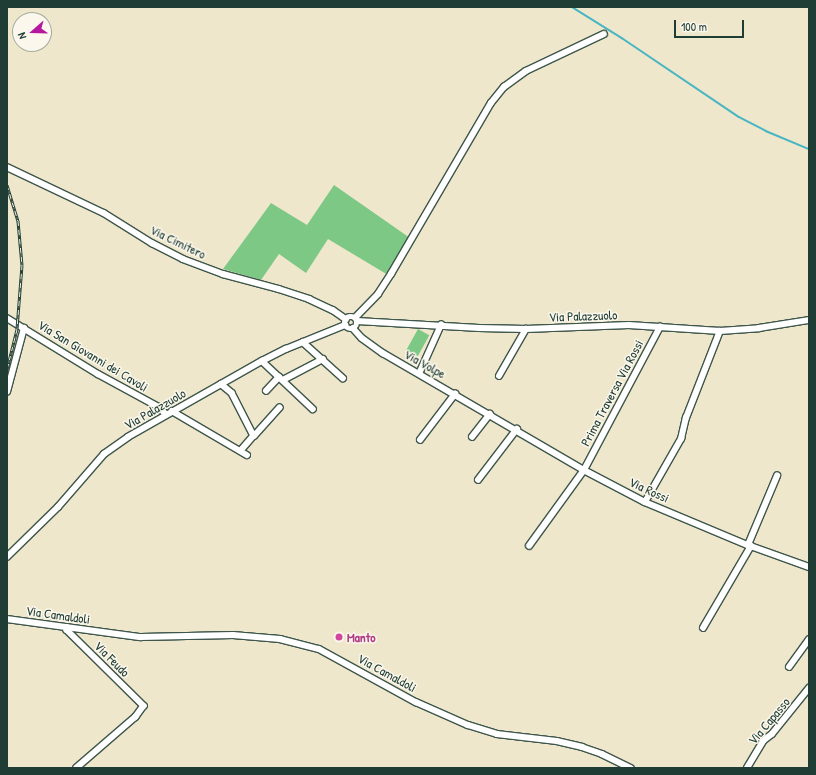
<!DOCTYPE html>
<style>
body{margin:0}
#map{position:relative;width:816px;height:775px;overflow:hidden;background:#efe7cb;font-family:"Patrick Hand",sans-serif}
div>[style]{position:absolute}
.green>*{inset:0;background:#7ec886;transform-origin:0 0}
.stream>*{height:1.5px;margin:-0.75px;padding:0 0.75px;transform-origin:0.75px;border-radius:0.75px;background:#48b5c3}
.roads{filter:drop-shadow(1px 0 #3e564b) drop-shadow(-1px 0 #3e564b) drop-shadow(0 1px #3e564b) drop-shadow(0 -1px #3e564b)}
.minor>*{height:5.5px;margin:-2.75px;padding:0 2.75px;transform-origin:2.75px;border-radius:2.75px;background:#fff}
.minor>.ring{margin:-2.75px;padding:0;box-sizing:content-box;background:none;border:5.5px solid #fff;border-radius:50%}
.rail>*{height:3px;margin-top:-1.5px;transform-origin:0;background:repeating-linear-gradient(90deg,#fbf7ec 0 4.5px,#1f3d34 0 9px);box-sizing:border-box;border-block:1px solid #1f3d34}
.dots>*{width:11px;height:11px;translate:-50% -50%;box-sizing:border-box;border:2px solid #fbf7ec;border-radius:50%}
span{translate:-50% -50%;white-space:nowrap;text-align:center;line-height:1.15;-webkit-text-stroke:3px #fbf7ec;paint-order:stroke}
.street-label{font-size:13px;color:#1f3d34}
.hotel-label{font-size:13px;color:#b23c85;font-weight:700}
.left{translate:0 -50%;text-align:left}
.frame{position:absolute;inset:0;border:8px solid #1f3d34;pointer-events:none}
.north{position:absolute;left:12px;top:12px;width:40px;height:40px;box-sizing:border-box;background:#fbf7ec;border:1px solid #a3ada2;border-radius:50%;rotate:250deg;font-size:11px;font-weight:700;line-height:16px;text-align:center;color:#1f3d34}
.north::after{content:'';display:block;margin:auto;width:14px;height:18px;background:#b5179e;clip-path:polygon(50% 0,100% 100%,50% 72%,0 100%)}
.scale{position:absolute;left:674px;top:20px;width:70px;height:18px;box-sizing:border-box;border:2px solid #1f3d34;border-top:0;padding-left:5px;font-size:12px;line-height:14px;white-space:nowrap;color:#1f3d34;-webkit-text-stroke:3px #fbf7ec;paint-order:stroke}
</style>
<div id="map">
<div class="green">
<i style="clip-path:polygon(334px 185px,410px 238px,388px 275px,328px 239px,306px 273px,279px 254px,261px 280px,223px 269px,271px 203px,307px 225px)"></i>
<i style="left:418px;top:329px;width:13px;height:24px;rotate:29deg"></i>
</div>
<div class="stream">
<i style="left:572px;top:7px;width:59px;rotate:31.8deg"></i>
<i style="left:622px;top:38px;width:141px;rotate:34deg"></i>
<i style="left:739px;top:117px;width:30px;rotate:27deg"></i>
<i style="left:766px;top:131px;width:47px;rotate:22.7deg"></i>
</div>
<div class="roads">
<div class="minor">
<i style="left:7px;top:167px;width:107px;rotate:25.4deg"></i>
<i style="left:104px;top:213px;width:57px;rotate:32deg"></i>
<i style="left:152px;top:243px;width:35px;rotate:27deg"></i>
<i style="left:183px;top:259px;width:43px;rotate:20.6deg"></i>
<i style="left:223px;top:274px;width:58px;rotate:15deg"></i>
<i style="left:279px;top:289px;width:32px;rotate:18deg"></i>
<i style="left:309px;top:299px;width:26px;rotate:25deg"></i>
<i style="left:333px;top:310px;width:16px;rotate:35deg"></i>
<i class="ring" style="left:345px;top:317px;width:6.5px;height:6.5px"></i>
<i style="left:7px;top:318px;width:107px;rotate:31.6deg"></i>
<i style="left:98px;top:374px;width:69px;rotate:28.4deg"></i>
<i style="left:159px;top:407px;width:10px;rotate:45deg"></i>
<i style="left:355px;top:318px;width:33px;rotate:-46deg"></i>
<i style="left:378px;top:294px;width:24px;rotate:-57deg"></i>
<i style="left:391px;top:274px;width:198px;rotate:-59.7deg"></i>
<i style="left:491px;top:103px;width:21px;rotate:-51deg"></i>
<i style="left:504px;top:87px;width:27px;rotate:-36deg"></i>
<i style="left:526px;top:71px;width:86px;rotate:-25.4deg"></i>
<i style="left:357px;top:321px;width:122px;rotate:3.3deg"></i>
<i style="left:479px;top:328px;width:47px;rotate:1.2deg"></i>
<i style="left:526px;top:329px;width:103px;rotate:-2.2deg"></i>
<i style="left:629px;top:325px;width:91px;rotate:3.8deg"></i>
<i style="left:720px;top:331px;width:39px;rotate:-4deg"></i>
<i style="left:759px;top:328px;width:51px;rotate:-9.1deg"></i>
<i style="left:353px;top:328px;width:13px;rotate:48deg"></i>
<i style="left:362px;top:338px;width:26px;rotate:36deg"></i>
<i style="left:383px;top:353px;width:233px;rotate:30.2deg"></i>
<i style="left:584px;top:470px;width:69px;rotate:27.7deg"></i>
<i style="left:645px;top:502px;width:112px;rotate:22.7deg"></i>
<i style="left:748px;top:545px;width:65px;rotate:19.8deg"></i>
<i style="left:303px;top:342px;width:54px;rotate:42deg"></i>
<i style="left:262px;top:361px;width:70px;rotate:43.3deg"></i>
<i style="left:419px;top:374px;width:54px;rotate:-65.8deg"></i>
<i style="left:499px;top:376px;width:54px;rotate:-60.1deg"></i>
<i style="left:283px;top:380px;width:45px;rotate:-27.7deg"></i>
<i style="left:221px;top:384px;width:14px;rotate:39deg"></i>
<i style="left:232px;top:393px;width:48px;rotate:62.9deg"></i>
<i style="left:254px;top:436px;width:20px;rotate:131deg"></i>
<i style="left:266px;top:391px;width:19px;rotate:-47deg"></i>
<i style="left:7px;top:392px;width:66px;rotate:-75.1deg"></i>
<i style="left:172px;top:411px;width:87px;rotate:30.4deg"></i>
<i style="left:254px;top:436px;width:38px;rotate:-48deg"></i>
<i style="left:472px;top:437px;width:29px;rotate:-52deg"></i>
<i style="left:420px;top:440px;width:58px;rotate:-52.7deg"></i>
<i style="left:478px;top:480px;width:64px;rotate:-52.6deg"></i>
<i style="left:645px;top:502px;width:73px;rotate:-60.3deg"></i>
<i style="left:681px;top:439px;width:22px;rotate:-77deg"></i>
<i style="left:686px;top:418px;width:93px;rotate:-68.7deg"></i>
<i style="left:748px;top:545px;width:75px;rotate:-67.2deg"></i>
<i style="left:529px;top:546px;width:94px;rotate:-54.1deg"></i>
<i style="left:584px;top:470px;width:162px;rotate:-62deg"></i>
<i style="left:7px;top:557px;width:71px;rotate:-44.4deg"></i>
<i style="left:58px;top:507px;width:70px;rotate:-49deg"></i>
<i style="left:104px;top:454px;width:29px;rotate:-35deg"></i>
<i style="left:128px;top:437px;width:154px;rotate:-29.6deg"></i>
<i style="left:262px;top:361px;width:27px;rotate:-27deg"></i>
<i style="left:286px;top:349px;width:64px;rotate:-22.1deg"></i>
<i style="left:7px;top:619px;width:135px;rotate:7.7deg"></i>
<i style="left:141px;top:637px;width:92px;rotate:-1.2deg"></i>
<i style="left:233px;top:635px;width:47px;rotate:4.9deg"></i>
<i style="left:280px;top:639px;width:40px;rotate:14.4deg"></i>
<i style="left:319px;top:649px;width:111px;rotate:28.7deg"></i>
<i style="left:416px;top:702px;width:57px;rotate:23.9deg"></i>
<i style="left:468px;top:725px;width:30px;rotate:17deg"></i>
<i style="left:497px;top:734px;width:60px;rotate:6.7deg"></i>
<i style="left:557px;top:741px;width:26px;rotate:13deg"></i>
<i style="left:582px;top:747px;width:21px;rotate:19deg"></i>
<i style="left:602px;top:754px;width:32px;rotate:26deg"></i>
<i style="left:67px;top:627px;width:3px;rotate:90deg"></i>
<i style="left:67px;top:630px;width:108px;rotate:44.6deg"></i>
<i style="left:144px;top:706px;width:14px;rotate:126deg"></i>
<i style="left:136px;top:717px;width:78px;rotate:139.2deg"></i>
<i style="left:703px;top:628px;width:95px;rotate:-59.7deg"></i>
<i style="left:789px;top:667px;width:34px;rotate:-54deg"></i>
<i style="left:747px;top:768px;width:31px;rotate:-59deg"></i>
<i style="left:763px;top:741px;width:11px;rotate:-38deg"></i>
<i style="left:772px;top:734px;width:59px;rotate:-51.2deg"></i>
</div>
</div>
<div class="rail">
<i style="left:7px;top:185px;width:38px;rotate:73deg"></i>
<i style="left:18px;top:221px;width:44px;rotate:84.8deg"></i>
<i style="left:22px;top:265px;width:64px;rotate:94.5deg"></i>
<i style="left:17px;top:329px;width:41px;rotate:104deg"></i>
</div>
<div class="dots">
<i style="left:339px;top:637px;background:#d1479c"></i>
</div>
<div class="street-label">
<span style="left:178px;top:242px;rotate:26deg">Via Cimitero</span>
<span style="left:583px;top:316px;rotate:-2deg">Via Palazzuolo</span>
<span style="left:93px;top:356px;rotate:31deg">Via San Giovanni dei Cavoli</span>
<span style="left:425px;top:364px;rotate:29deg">Via Volpe</span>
<span style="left:612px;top:393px;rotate:-62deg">Prima Traversa Via Rossi</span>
<span style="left:155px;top:409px;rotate:-30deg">Via Palazzuolo</span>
<span style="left:649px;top:490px;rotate:25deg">Via Rossi</span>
<span style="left:58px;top:615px;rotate:8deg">Via Camaldoli</span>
<span style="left:112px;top:659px;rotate:45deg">Via Feudo</span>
<span style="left:387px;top:673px;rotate:29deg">Via Camaldoli</span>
<span style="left:769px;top:721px;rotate:-50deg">Via Capasso</span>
</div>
<div class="hotel-label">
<span class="left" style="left:347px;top:637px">Manto</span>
</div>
<div class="frame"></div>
<div class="north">N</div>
<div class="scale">100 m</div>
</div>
